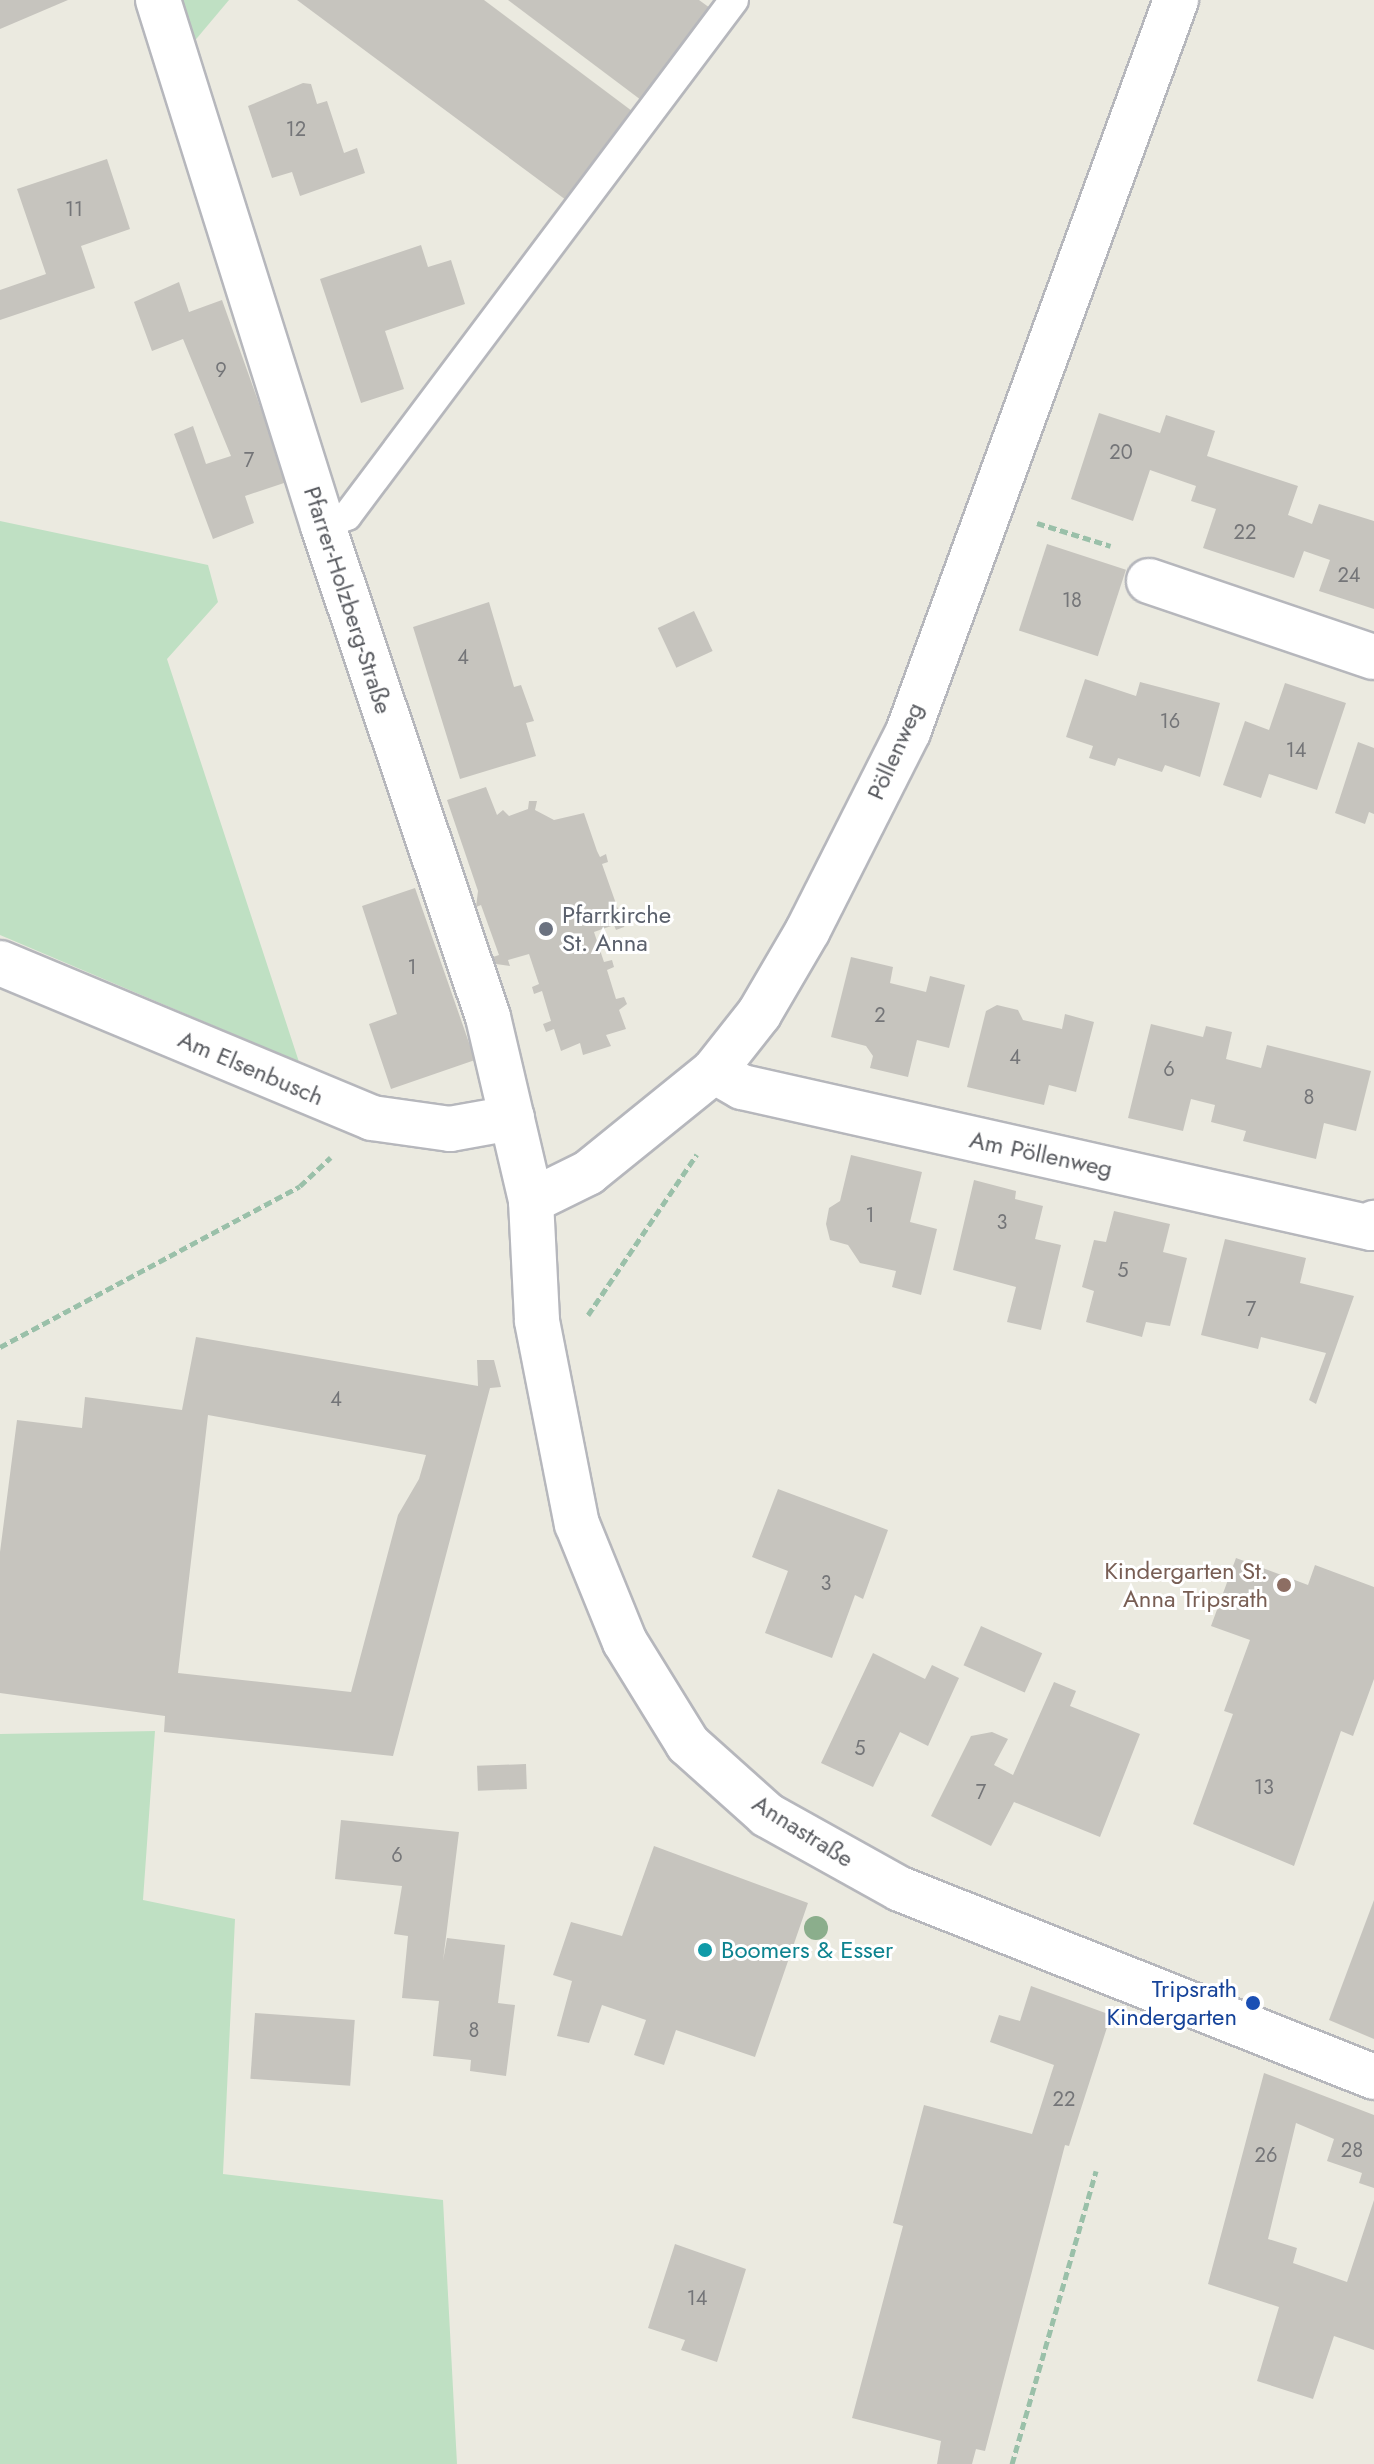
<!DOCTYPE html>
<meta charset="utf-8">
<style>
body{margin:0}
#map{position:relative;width:1374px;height:2464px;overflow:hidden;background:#ebeae0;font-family:Jost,sans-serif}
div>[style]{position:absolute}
.green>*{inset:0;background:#bfe0c3}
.building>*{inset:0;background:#c6c4be;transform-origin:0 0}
.path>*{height:5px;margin-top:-2.5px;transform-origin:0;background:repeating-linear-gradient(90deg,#9ac0a9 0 8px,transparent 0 12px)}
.roads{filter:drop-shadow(2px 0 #b6b7bc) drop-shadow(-2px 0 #b6b7bc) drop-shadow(0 2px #b6b7bc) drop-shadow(0 -2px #b6b7bc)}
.lane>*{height:28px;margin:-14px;padding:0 14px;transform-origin:14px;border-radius:14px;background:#fff}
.street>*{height:44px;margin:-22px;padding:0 22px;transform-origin:22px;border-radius:22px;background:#fff}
.trees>*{width:24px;height:24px;margin:-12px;border-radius:50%;background:#8bae8c}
.dots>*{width:22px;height:22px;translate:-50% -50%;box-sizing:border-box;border:4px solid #fff;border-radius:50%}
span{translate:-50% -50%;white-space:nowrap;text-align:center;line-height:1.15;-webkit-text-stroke:6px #fff;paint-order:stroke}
.number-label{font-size:20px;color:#747578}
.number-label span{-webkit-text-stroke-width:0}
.street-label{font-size:24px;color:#595b60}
.worship-label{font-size:24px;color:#5b616d}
.left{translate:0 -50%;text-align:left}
.education-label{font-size:24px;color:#785e54}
.right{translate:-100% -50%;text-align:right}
.culture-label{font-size:24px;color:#0d838f}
.transit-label{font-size:24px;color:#164399}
</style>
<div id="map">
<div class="green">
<i style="clip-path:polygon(177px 0,229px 0,192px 44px)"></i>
<i style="clip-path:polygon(0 521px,208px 565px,218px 602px,167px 659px,299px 1062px,0 935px)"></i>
<i style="clip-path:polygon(155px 1731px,143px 1900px,235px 1919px,223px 2174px,443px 2200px,457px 2464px,0 2464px,0 1734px)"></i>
</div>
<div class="building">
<i style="clip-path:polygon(0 0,68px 0,0 29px)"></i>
<i style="clip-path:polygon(297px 0,484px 0,632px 111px,566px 200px)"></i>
<i style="clip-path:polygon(508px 0,699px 0,710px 8px,641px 100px)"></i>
<i style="clip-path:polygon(303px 83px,311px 84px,317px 104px,327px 101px,344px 153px,357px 148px,365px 173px,300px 196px,292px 172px,272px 178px,248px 106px)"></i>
<i style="clip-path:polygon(107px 159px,130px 229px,81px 246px,95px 288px,0 320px,0 290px,46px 274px,17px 189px)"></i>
<i style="clip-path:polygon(421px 245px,428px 267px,451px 260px,465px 304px,385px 331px,404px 389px,361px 403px,320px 279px)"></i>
<i style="clip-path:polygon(179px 282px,189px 312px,222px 300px,287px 482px,245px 496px,254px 523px,213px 539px,174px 434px,193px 426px,206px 464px,231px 456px,183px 339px,152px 351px,134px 302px)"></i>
<i style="clip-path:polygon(1099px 413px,1160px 433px,1166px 415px,1215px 431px,1207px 456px,1298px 486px,1288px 515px,1312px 524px,1319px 504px,1374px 521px,1374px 609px,1319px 591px,1330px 560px,1304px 551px,1294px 578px,1203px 548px,1216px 509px,1191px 501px,1196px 486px,1150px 470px,1133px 521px,1071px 499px)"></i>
<i style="left:1047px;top:544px;width:83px;height:91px;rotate:18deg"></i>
<i style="clip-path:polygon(489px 602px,514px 687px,521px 685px,534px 721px,526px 723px,536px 756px,460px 779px,413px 627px)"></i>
<i style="left:694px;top:611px;width:44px;height:40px;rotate:65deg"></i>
<i style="clip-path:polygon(1085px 679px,1136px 696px,1140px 682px,1220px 703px,1200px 777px,1165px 765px,1162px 772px,1118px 758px,1115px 766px,1089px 758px,1093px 746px,1066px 737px)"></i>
<i style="clip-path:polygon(1285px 683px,1346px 703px,1317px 790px,1269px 774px,1261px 798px,1223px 785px,1245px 721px,1269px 730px)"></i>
<i style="clip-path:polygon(1358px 742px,1374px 748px,1374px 814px,1369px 812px,1365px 824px,1335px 813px)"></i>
<i style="clip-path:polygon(486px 787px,497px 815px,503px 810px,509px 816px,528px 809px,529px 801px,537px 801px,535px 810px,554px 820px,584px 813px,597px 851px,600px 857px,606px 854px,608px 862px,602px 864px,620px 915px,625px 913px,627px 920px,624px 927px,616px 930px,614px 925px,594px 932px,604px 962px,612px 960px,614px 967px,607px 970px,616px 999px,624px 997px,627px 1004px,619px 1010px,626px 1029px,606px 1035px,611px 1046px,583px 1055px,580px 1043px,561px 1051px,554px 1029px,546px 1032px,543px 1024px,551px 1021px,542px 991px,534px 994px,532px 987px,539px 984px,529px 954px,508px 960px,510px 966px,496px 964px,493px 957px,499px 955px,481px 905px,476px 907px,478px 891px,447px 800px)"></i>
<i style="clip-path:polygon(415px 888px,475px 1060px,391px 1089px,369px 1024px,397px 1014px,362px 906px)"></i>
<i style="clip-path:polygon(851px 957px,893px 967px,890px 983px,926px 992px,930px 976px,965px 985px,949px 1048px,917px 1040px,908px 1077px,870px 1068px,873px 1056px,866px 1046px,831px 1037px)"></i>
<i style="clip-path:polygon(997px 1005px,1018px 1010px,1023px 1020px,1062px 1029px,1065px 1014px,1094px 1022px,1076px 1092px,1049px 1085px,1044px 1105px,967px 1087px,986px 1011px)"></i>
<i style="clip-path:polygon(1151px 1024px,1203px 1037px,1206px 1026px,1232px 1032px,1226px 1059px,1261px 1068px,1267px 1045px,1371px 1071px,1356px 1131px,1324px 1123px,1316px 1159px,1243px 1141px,1246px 1131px,1211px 1122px,1215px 1105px,1191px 1099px,1183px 1131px,1128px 1118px)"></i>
<i style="clip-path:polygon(851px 1155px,922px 1172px,910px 1222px,937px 1229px,921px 1295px,892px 1287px,896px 1271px,860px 1263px,848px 1245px,830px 1240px,826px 1224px,829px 1208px,840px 1201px)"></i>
<i style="clip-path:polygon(974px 1180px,1016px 1191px,1015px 1199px,1043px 1206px,1035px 1239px,1061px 1245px,1041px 1330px,1007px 1322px,1016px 1287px,953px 1270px)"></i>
<i style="clip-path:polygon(1114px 1211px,1170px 1224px,1163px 1252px,1187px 1258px,1170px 1326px,1146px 1322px,1142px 1337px,1086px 1322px,1094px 1291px,1082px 1287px,1094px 1240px,1106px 1242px)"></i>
<i style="clip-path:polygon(1225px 1239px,1306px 1258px,1300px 1283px,1354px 1296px,1316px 1404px,1309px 1400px,1326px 1353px,1261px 1337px,1258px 1349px,1201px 1335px)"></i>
<i style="clip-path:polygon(evenodd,196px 1337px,478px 1386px,477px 1360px,494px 1360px,501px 1387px,490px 1388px,393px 1756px,164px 1732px,165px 1716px,0 1693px,0 1552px,17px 1420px,82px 1428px,85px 1397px,182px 1410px,196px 1337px,208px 1415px,426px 1455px,419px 1479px,398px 1515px,351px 1692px,178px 1673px,208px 1415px)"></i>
<i style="clip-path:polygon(778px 1489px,888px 1530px,863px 1599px,855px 1595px,832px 1658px,765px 1633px,788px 1571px,752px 1557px)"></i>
<i style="clip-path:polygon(1236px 1558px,1308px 1585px,1315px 1565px,1374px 1587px,1374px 1679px,1353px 1736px,1341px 1731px,1294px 1866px,1193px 1824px,1233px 1714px,1224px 1711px,1250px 1640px,1211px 1626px)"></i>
<i style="left:981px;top:1626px;width:67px;height:43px;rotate:24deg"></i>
<i style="clip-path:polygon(873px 1653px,925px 1679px,932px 1665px,959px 1678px,928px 1746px,900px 1732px,873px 1787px,821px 1763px)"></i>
<i style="clip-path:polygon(1054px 1682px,1076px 1691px,1070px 1706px,1140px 1734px,1100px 1837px,1014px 1802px,991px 1846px,931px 1816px,971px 1736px,992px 1732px,1008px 1739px,994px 1765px,1013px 1775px)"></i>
<i style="left:526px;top:1764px;width:25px;height:49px;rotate:88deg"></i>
<i style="clip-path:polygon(341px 1820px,459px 1832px,443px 1961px,447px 1938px,505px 1945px,498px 2003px,515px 2005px,506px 2076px,470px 2071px,471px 2060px,433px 2056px,439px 2001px,402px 1998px,408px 1936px,394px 1934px,402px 1886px,335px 1879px)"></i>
<i style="clip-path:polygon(654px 1846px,808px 1903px,755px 2057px,676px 2030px,664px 2065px,634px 2055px,646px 2020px,602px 2005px,589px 2043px,557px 2036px,572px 1981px,553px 1975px,571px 1922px,622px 1936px)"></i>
<i style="clip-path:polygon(1374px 1900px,1374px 2039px,1329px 2020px)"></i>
<i style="clip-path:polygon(1031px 1986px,1111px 2015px,1069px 2146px,1065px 2145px,985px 2451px,976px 2449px,972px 2464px,937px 2464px,941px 2441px,852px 2418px,903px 2226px,893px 2223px,924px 2105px,1032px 2134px,1054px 2065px,990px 2042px,999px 2015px,1020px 2021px)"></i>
<i style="left:255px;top:2013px;width:100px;height:66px;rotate:4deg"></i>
<i style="clip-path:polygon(1264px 2073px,1374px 2115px,1374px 2188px,1359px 2183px,1362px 2173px,1327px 2161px,1334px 2139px,1296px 2123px,1268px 2239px,1297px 2248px,1293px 2263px,1347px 2282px,1374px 2200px,1374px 2350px,1334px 2336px,1313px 2399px,1257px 2381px,1279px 2307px,1208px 2284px)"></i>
<i style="clip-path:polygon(675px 2244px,746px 2269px,717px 2362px,681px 2350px,685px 2340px,648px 2328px)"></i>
</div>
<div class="path">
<i style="left:1037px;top:523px;width:77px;rotate:17.3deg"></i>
<i style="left:588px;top:1315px;width:194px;rotate:-55.9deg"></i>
<i style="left:0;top:1347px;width:340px;rotate:-28.2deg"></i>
<i style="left:300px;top:1186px;width:42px;rotate:-43.1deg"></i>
<i style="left:1012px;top:2464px;width:305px;rotate:-74deg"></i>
</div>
<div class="roads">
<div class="lane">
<i style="left:323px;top:526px;width:26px;rotate:-23deg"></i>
<i style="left:347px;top:516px;width:645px;rotate:-53.13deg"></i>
</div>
<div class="street">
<i style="left:158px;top:0;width:551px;rotate:72.58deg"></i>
<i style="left:323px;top:526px;width:518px;rotate:71.43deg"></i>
<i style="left:488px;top:1017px;width:189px;rotate:76.8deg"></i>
<i style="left:531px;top:1201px;width:120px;rotate:87.1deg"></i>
<i style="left:537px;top:1321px;width:207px;rotate:78.9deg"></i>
<i style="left:577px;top:1524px;width:127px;rotate:67.9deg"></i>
<i style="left:625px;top:1642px;width:120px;rotate:58.3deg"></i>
<i style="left:688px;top:1744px;width:106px;rotate:41.9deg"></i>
<i style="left:767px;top:1815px;width:152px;rotate:29.1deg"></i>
<i style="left:900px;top:1889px;width:510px;rotate:21.63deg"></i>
<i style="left:1149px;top:581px;width:237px;rotate:18.7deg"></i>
<i style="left:0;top:963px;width:403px;rotate:22.6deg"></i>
<i style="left:372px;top:1118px;width:79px;rotate:8deg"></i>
<i style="left:450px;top:1129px;width:63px;rotate:-10.1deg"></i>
<i style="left:714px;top:1071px;width:32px;rotate:30deg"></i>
<i style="left:742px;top:1087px;width:645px;rotate:12.63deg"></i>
<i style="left:1371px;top:1228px;width:6px;rotate:-59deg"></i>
<i style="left:531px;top:1201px;width:64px;rotate:-26.2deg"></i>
<i style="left:588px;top:1173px;width:162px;rotate:-39deg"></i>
<i style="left:714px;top:1071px;width:73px;rotate:-51.7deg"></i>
<i style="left:759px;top:1014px;width:97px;rotate:-59.7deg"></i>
<i style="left:808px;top:930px;width:222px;rotate:-63.2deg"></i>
<i style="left:908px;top:732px;width:780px;rotate:-69.89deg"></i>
</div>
</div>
<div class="trees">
<i style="left:816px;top:1928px"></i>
</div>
<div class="dots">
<i style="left:546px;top:929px;background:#6b7280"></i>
<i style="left:1284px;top:1585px;background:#8d6e63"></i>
<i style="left:705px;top:1950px;background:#0f9aa8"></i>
<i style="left:1253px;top:2003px;background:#1a4fb4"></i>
</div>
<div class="number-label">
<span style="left:296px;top:129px">12</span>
<span style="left:74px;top:209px">11</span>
<span style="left:221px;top:370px">9</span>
<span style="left:1121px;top:452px">20</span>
<span style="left:249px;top:460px">7</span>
<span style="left:1245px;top:532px">22</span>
<span style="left:1349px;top:575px">24</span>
<span style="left:1072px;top:600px">18</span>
<span style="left:463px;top:657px">4</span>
<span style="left:1170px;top:721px">16</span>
<span style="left:1296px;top:750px">14</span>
<span style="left:412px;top:967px">1</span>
<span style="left:880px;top:1015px">2</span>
<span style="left:1015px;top:1057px">4</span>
<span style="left:1169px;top:1069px">6</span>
<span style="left:1309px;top:1097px">8</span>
<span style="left:870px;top:1215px">1</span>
<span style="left:1002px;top:1222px">3</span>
<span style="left:1123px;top:1270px">5</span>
<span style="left:1251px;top:1309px">7</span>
<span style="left:336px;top:1399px">4</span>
<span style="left:826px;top:1583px">3</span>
<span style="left:860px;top:1748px">5</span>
<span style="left:1264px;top:1787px">13</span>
<span style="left:981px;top:1792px">7</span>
<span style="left:397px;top:1855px">6</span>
<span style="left:474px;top:2030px">8</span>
<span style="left:1064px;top:2099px">22</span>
<span style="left:1352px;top:2150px">28</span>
<span style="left:1266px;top:2155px">26</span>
<span style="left:697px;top:2298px">14</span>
</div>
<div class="street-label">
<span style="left:348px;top:600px;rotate:72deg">Pfarrer-Holzberg-Straße</span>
<span style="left:895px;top:751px;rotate:-66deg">Pöllenweg</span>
<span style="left:251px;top:1068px;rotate:23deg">Am Elsenbusch</span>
<span style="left:1041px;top:1154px;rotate:12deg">Am Pöllenweg</span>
<span style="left:803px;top:1831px;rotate:32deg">Annastraße</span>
</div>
<div class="worship-label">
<span class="left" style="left:562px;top:929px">Pfarrkirche<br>St. Anna</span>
</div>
<div class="education-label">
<span class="right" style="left:1268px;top:1585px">Kindergarten St.<br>Anna Tripsrath</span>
</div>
<div class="culture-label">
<span class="left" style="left:721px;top:1950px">Boomers &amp; Esser</span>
</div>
<div class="transit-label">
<span class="right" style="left:1237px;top:2003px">Tripsrath<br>Kindergarten</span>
</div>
</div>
